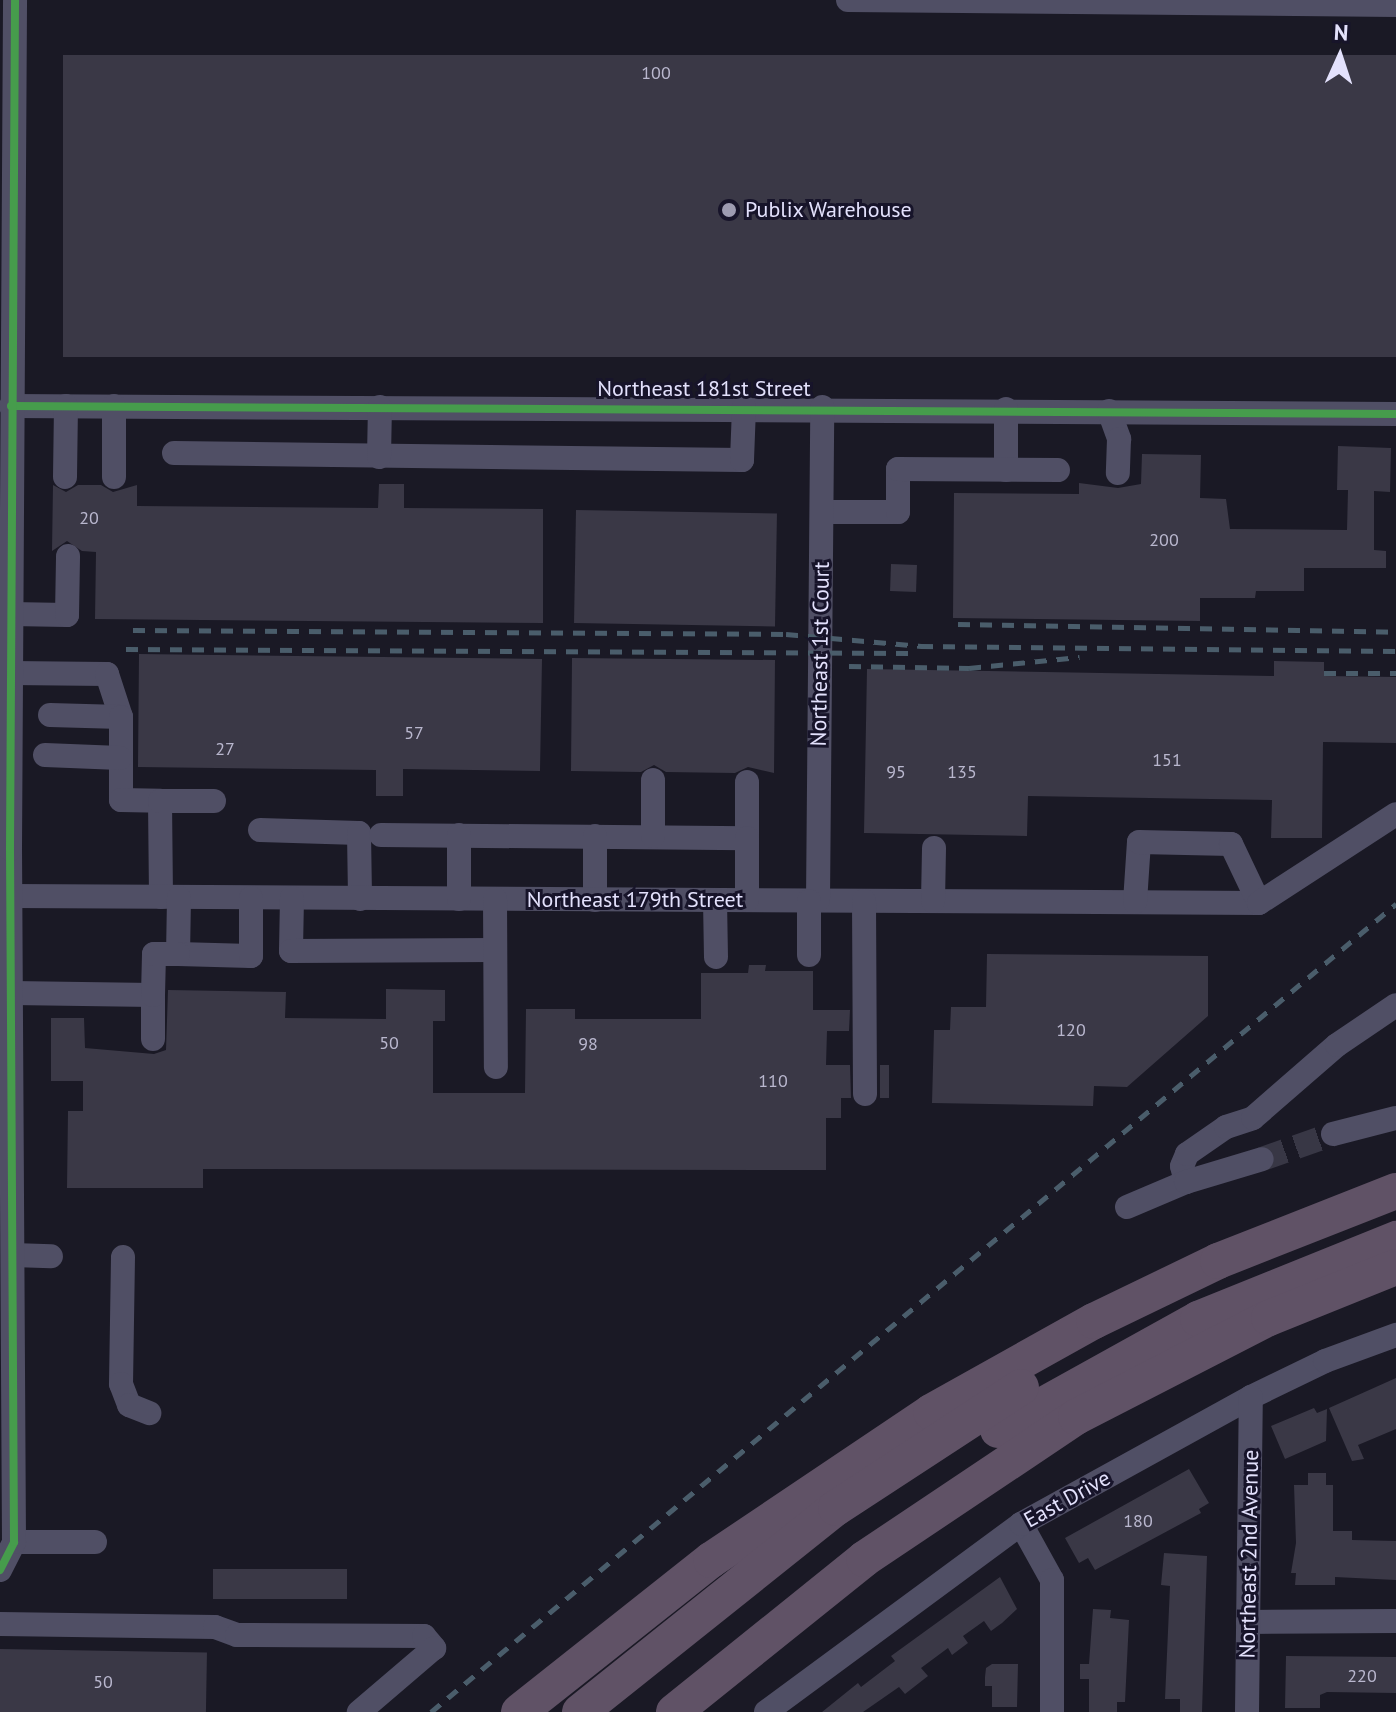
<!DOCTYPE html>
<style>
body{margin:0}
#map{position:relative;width:1396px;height:1712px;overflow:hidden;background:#1a1925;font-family:"PT Sans",sans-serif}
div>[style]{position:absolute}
.building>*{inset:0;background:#3a3846;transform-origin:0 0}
.minor-tunnel>*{height:24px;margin-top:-12px;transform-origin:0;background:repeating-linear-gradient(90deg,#383745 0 24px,transparent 0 36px)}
.minor>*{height:24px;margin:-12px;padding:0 12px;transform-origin:12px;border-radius:12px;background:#504f65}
.highway>*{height:36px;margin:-18px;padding:0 18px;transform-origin:18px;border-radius:18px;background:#605266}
.rail>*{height:5px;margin-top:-2.5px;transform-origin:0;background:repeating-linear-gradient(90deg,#4a5d6b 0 12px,transparent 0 22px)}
.cycleway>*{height:8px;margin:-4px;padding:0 4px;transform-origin:4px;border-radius:4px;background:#469c4c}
.dots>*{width:22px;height:22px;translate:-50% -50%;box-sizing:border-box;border:4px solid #17142a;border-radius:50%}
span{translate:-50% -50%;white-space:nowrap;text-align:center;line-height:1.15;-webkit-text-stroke:6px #17142a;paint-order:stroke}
.number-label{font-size:18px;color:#b9b7ce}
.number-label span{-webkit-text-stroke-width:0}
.poi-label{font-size:22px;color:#e3e1fc}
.left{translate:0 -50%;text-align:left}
.street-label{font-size:22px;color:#e3e1fc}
.north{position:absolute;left:1300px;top:16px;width:80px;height:80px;-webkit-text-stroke:6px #17142a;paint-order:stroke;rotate:3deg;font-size:22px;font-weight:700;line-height:32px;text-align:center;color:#e3e1fc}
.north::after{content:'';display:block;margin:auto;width:28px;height:36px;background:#e3e1fc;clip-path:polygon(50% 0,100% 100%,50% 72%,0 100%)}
</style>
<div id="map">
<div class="building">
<i style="left:63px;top:55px;width:1333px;height:302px"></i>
<i style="clip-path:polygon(1338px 446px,1391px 448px,1390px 492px,1374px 491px,1374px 550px,1386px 551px,1386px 568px,1304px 568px,1304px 591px,1256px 591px,1255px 598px,1200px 598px,1200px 621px,953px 618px,954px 493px,1079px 494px,1079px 483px,1118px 488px,1141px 484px,1142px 454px,1201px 455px,1200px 498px,1226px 499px,1230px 529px,1347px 530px,1348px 490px,1337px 490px)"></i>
<i style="clip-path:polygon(379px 484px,404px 484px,404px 508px,543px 509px,543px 623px,95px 619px,96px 552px,82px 551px,67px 541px,52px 551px,53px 485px,66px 492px,78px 485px,101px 485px,113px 492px,137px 485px,137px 506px,378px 508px)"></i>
<i style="left:576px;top:510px;width:201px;height:113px;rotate:1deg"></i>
<i style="left:891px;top:564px;width:26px;height:27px;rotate:2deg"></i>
<i style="clip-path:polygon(139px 654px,542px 659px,540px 771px,403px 769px,403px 796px,376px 796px,376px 770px,138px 767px)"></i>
<i style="clip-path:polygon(572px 658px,775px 660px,774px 773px,748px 767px,735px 773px,666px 772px,654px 765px,641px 772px,571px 771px)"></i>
<i style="clip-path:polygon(1274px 661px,1324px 662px,1324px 676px,1396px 677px,1396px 743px,1323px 742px,1322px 838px,1271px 838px,1272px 800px,1028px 796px,1027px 836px,864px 833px,867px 669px,1274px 676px)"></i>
<i style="clip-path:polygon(987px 954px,1208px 956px,1208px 1016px,1127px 1087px,1094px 1086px,1093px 1106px,932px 1103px,934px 1030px,950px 1030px,951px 1007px,986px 1007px)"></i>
<i style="clip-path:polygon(749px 965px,766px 965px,765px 971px,813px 971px,813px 1010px,850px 1010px,849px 1031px,827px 1031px,826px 1065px,850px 1065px,851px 1098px,841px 1098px,841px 1118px,826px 1118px,826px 1170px,203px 1169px,203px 1188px,67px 1188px,68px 1111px,83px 1111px,83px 1081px,51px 1081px,51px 1018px,84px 1018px,85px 1048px,154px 1054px,166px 1050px,168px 990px,286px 992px,285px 1018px,386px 1019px,386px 989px,445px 990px,445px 1021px,433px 1021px,433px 1093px,525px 1093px,526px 1009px,575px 1009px,575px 1019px,701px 1019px,701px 973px,748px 973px)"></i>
<i style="left:880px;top:1065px;width:9px;height:33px"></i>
<i style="clip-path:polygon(1396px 1378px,1396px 1429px,1358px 1445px,1364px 1459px,1352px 1461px,1329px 1408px)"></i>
<i style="clip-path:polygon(1314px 1408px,1317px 1413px,1327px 1409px,1326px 1441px,1285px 1459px,1271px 1426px)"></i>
<i style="clip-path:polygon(1189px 1469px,1209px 1503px,1199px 1509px,1201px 1513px,1095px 1570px,1088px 1558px,1079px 1563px,1065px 1538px)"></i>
<i style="clip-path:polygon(1308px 1473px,1326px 1473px,1326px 1485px,1333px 1485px,1333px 1531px,1352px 1531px,1352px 1540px,1396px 1541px,1396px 1580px,1335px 1577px,1335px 1585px,1295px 1585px,1296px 1573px,1291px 1573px,1296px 1543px,1294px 1485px,1308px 1485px)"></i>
<i style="clip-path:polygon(1164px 1553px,1207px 1556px,1202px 1712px,1180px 1712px,1180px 1699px,1165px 1699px,1170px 1586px,1161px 1585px)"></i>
<i style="left:213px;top:1569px;width:134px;height:30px"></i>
<i style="clip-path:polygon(1000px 1577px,1017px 1609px,1002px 1623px,991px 1631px,984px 1621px,963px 1636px,968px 1643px,952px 1655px,948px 1648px,921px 1668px,928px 1676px,905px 1694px,899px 1687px,863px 1712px,822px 1712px,858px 1683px,861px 1687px,895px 1661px,891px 1656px)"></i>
<i style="clip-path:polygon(1093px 1609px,1111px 1610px,1110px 1618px,1129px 1620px,1125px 1702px,1117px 1702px,1117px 1712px,1089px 1712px,1089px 1679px,1080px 1679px,1080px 1664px,1089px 1664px)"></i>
<i style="left:0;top:1649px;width:207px;height:63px;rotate:1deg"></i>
<i style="clip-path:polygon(1286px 1656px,1396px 1657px,1396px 1693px,1327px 1692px,1320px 1695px,1320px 1708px,1285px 1708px)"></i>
<i style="clip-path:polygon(992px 1664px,1018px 1664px,1017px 1707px,992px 1707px,992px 1686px,985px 1686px,985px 1677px,986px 1668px)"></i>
</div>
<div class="minor-tunnel">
<i style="left:1262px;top:1159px;width:75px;rotate:-19.4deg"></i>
</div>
<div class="minor">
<i style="left:848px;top:0;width:548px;rotate:0.52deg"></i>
<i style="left:11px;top:406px;width:1385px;rotate:0.33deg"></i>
<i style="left:1109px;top:411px;width:30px;rotate:70deg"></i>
<i style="left:1119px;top:439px;width:34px;rotate:92deg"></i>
<i style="left:174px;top:453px;width:568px;rotate:0.71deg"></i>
<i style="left:742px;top:460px;width:53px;rotate:-87.8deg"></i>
<i style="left:379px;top:457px;width:50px;rotate:-88.9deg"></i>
<i style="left:1006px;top:470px;width:61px;rotate:-90deg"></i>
<i style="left:65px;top:477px;width:71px;rotate:-89.2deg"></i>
<i style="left:114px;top:477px;width:71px;rotate:-90deg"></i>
<i style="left:822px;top:512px;width:76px"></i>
<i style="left:898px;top:512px;width:43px;rotate:-90deg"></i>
<i style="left:898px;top:469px;width:160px;rotate:0.4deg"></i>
<i style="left:11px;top:614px;width:56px;rotate:1deg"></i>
<i style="left:67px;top:615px;width:59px;rotate:-89deg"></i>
<i style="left:11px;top:673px;width:96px;rotate:0.6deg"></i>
<i style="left:107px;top:674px;width:45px;rotate:72deg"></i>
<i style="left:50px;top:715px;width:71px;rotate:1.6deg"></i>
<i style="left:121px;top:717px;width:83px;rotate:90deg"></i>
<i style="left:121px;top:800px;width:39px;rotate:1deg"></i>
<i style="left:160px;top:801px;width:96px;rotate:89.4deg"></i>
<i style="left:45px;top:755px;width:75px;rotate:2.3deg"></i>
<i style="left:160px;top:801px;width:54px"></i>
<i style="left:260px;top:830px;width:99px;rotate:1.7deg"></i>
<i style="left:359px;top:833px;width:66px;rotate:89.1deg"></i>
<i style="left:381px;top:835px;width:366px;rotate:0.5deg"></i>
<i style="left:747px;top:838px;width:56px;rotate:-90deg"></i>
<i style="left:595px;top:836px;width:64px;rotate:90deg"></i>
<i style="left:653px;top:836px;width:56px;rotate:-90deg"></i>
<i style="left:11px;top:896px;width:1248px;rotate:0.32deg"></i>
<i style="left:179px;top:898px;width:56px;rotate:91deg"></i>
<i style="left:178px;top:954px;width:73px;rotate:1.6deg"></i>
<i style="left:251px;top:956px;width:58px;rotate:-90deg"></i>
<i style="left:292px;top:898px;width:53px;rotate:91.1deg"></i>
<i style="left:291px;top:951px;width:204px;rotate:-0.3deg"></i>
<i style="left:459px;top:899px;width:64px;rotate:-90deg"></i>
<i style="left:495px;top:899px;width:168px;rotate:89.7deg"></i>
<i style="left:715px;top:900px;width:57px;rotate:89deg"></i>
<i style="left:747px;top:900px;width:62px;rotate:-90deg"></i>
<i style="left:818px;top:900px;width:493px;rotate:-89.5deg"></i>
<i style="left:809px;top:901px;width:54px;rotate:90deg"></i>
<i style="left:864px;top:901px;width:193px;rotate:89.7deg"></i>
<i style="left:933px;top:901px;width:53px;rotate:-88.9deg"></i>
<i style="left:1135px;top:902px;width:60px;rotate:-86.2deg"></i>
<i style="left:1139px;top:842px;width:92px;rotate:1.2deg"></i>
<i style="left:1231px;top:844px;width:65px;rotate:64.6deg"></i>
<i style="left:1259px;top:903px;width:163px;rotate:-33deg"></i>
<i style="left:12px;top:993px;width:141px;rotate:0.8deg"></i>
<i style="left:153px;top:995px;width:44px;rotate:90deg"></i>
<i style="left:153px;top:995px;width:41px;rotate:-88.6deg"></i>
<i style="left:154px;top:954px;width:24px"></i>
<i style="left:1333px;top:1134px;width:65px;rotate:-14.3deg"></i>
<i style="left:1186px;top:1182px;width:16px;rotate:-104deg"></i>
<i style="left:1182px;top:1166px;width:13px;rotate:-67deg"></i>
<i style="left:1187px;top:1154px;width:47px;rotate:-34.7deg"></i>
<i style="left:1226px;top:1127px;width:28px;rotate:-18deg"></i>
<i style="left:1253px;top:1118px;width:111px;rotate:-41deg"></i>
<i style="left:1337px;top:1045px;width:71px;rotate:-34.1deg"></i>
<i style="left:1127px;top:1207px;width:64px;rotate:-23deg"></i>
<i style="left:1186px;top:1182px;width:79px;rotate:-16.8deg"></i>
<i style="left:13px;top:1255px;width:38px;rotate:2deg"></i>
<i style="left:123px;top:1257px;width:127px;rotate:90.9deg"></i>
<i style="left:121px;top:1384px;width:22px;rotate:69deg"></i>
<i style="left:129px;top:1405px;width:22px;rotate:22deg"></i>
<i style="left:1021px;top:1524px;width:64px;rotate:61deg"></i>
<i style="left:1052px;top:1580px;width:132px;rotate:90deg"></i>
<i style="left:14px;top:1542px;width:81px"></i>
<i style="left:0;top:1570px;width:31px;rotate:-63deg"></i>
<i style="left:14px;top:1542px;width:693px;rotate:-90.33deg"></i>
<i style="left:10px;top:849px;width:849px;rotate:-89.66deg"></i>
<i style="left:1248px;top:1622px;width:148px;rotate:-0.4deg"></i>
<i style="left:0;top:1624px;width:215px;rotate:0.8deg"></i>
<i style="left:215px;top:1627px;width:23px;rotate:20deg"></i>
<i style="left:237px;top:1635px;width:187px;rotate:0.3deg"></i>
<i style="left:424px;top:1636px;width:16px;rotate:50deg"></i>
<i style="left:434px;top:1648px;width:99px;rotate:139.5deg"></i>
<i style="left:766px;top:1712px;width:317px;rotate:-36.4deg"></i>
<i style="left:1021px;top:1524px;width:263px;rotate:-28.9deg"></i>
<i style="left:1251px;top:1397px;width:82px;rotate:-25.9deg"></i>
<i style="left:1325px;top:1361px;width:76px;rotate:-20.1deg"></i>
<i style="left:1247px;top:1712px;width:315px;rotate:-89.3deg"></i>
</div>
<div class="highway">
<i style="left:998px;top:1430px;width:229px;rotate:-29deg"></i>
<i style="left:1198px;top:1319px;width:214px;rotate:-22deg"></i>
<i style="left:519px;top:1712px;width:245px;rotate:-38.4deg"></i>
<i style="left:711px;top:1560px;width:265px;rotate:-33.9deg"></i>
<i style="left:931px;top:1412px;width:187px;rotate:-29.2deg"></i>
<i style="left:1094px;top:1321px;width:138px;rotate:-25.8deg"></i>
<i style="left:1218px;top:1261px;width:191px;rotate:-21.5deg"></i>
<i style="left:580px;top:1712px;width:327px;rotate:-38.6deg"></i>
<i style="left:836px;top:1508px;width:221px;rotate:-33.2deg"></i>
<i style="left:674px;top:1712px;width:244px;rotate:-38.8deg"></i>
<i style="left:864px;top:1559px;width:255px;rotate:-33.8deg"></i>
<i style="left:1076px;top:1417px;width:217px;rotate:-27.2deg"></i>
<i style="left:1269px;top:1318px;width:137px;rotate:-21.9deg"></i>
</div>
<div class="rail">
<i style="left:958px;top:624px;width:438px;rotate:1deg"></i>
<i style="left:133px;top:630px;width:653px;rotate:0.35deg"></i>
<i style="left:786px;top:634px;width:136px;rotate:5.1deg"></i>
<i style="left:921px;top:646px;width:475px;rotate:0.6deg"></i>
<i style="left:126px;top:649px;width:784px;rotate:0.29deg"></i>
<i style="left:849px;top:666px;width:120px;rotate:1deg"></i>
<i style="left:969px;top:668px;width:111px;rotate:-5.7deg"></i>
<i style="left:1324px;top:673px;width:72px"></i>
<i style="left:431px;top:1712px;width:1259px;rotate:-39.94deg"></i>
</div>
<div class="cycleway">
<i style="left:11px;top:406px;width:1385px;rotate:0.33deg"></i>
<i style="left:0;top:1570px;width:31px;rotate:-63deg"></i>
<i style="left:14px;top:1542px;width:693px;rotate:-90.33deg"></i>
<i style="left:10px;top:849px;width:849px;rotate:-89.66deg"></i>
</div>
<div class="dots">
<i style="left:729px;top:210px;background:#9d9bb1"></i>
</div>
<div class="number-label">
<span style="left:656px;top:73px">100</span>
<span style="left:89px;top:518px">20</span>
<span style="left:1164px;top:540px">200</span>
<span style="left:414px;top:733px">57</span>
<span style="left:225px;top:749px">27</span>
<span style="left:1167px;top:760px">151</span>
<span style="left:896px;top:772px">95</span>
<span style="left:962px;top:772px">135</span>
<span style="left:1071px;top:1030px">120</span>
<span style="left:389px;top:1043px">50</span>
<span style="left:588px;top:1044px">98</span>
<span style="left:773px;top:1081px">110</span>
<span style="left:1138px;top:1521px">180</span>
<span style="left:1362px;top:1676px">220</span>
<span style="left:103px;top:1682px">50</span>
</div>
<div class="poi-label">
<span class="left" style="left:745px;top:210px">Publix Warehouse</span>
</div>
<div class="street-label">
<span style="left:704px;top:389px">Northeast 181st Street</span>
<span style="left:820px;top:654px;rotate:-89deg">Northeast 1st Court</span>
<span style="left:635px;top:900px">Northeast 179th Street</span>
<span style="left:1067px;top:1499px;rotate:-29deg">East Drive</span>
<span style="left:1249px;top:1554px;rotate:-89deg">Northeast 2nd Avenue</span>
</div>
<div class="north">N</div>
</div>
